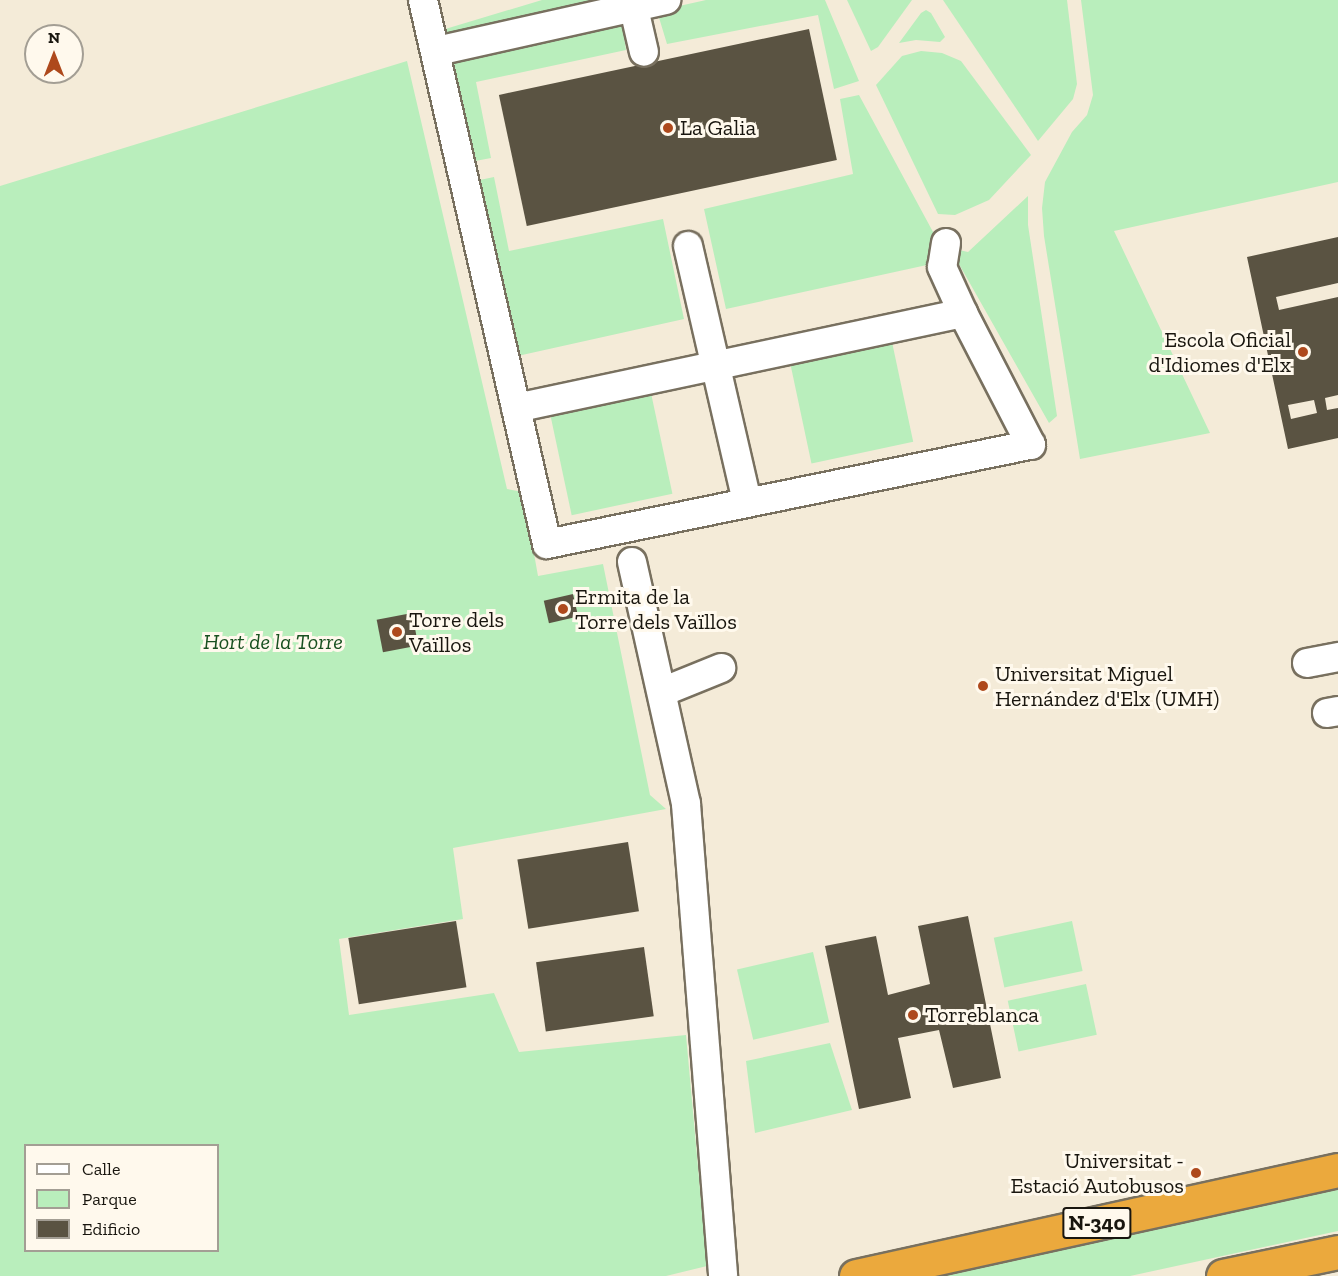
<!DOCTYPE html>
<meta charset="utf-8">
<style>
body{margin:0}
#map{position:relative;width:1338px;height:1276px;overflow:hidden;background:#f4ebd8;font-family:"Zilla Slab",serif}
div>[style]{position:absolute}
.green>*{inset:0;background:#b9eebc;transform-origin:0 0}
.building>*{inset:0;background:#5a5342;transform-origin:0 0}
.roads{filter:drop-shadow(2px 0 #78705f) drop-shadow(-2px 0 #78705f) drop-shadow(0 2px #78705f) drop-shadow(0 -2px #78705f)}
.minor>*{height:28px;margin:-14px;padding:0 14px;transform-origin:14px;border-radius:14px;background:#fff}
.highway>*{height:33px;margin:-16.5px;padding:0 16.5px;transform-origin:16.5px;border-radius:16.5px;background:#eba93d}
.dots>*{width:16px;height:16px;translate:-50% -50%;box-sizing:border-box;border:3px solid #fff9ed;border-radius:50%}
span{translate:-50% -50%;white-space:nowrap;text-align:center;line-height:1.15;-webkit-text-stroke:6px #fff9ed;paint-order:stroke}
.shield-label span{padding:2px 4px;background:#fff9ed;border:2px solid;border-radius:4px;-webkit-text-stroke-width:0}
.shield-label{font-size:21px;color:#19160f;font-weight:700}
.poi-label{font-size:22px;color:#19160f}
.left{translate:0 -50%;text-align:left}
.right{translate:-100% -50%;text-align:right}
.park-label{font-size:22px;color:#185020;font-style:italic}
.legend{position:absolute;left:24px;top:1144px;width:195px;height:108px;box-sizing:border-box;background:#fff9ed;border:2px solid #a39e94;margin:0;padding:8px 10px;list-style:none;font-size:18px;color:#19160f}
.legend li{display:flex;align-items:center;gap:12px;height:30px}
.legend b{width:30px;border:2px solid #a39e94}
.north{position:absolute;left:24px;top:24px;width:60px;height:60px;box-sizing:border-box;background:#fff9ed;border:2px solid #a39e94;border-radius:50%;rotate:0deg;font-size:16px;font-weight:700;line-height:24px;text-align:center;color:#19160f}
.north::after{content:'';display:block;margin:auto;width:21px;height:27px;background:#ae491c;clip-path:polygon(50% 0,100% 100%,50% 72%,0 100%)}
</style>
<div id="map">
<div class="green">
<i style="clip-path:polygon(542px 0,614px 0,444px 36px,442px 30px)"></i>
<i style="clip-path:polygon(706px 0,825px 0,859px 81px,834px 89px,818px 15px,667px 44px,657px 11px)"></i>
<i style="clip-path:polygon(847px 0,912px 0,878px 47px,871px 51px)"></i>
<i style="clip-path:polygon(943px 0,1067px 0,1077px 84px,1073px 99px,1038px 141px)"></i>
<i style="clip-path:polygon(1081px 0,1338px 0,1338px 182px,1114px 231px,1210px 433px,1080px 459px,1044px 236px,1042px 208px,1045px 182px,1072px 132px,1087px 115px,1093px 95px)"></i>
<i style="clip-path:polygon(926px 10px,931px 13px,945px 37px,940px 42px,916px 40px,899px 43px,921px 13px)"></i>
<i style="clip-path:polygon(621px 16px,626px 50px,476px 82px,491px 158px,470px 162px,449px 54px)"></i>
<i style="clip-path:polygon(921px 51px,942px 53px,961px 61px,1031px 155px,989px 200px,955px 215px,938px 214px,876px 85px,902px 56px)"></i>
<i style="clip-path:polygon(evenodd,407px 61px,507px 489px,523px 492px,538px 576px,603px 564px,650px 795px,666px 809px,453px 848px,463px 919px,339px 939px,349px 1015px,494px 993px,519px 1052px,686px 1035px,707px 1266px,666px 1276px,0 1276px,0 186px,407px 61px,26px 1146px,218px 1146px,218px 1250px,26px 1250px,26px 1146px)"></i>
<i style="clip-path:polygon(859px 95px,939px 243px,936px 263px,726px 309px,704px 209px,853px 174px,840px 99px)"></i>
<i style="clip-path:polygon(494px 177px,509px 251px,663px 219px,684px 319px,513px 357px,475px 181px)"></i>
<i style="clip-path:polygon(1028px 196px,1028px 225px,1057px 416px,1049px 423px,955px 257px,959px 250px,968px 252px)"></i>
<i style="left:892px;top:342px;width:102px;height:104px;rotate:78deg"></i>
<i style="left:651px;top:393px;width:103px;height:103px;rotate:78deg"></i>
<i style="left:1072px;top:921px;width:51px;height:80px;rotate:78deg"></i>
<i style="left:813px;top:952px;width:72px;height:78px;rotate:77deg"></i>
<i style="left:1086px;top:984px;width:52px;height:80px;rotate:78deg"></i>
<i style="clip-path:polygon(830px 1043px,852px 1110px,755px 1133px,746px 1061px)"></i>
<i style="clip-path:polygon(1338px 1190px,1338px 1231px,1130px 1276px,925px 1276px,1323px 1191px)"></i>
</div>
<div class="building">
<i style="left:809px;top:29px;width:134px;height:317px;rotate:78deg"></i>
<i style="clip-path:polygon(evenodd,1338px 237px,1338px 283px,1276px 297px,1279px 310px,1338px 297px,1338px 395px,1325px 398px,1327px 410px,1338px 408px,1338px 438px,1288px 449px,1247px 257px,1338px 237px,1314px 400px,1317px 413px,1291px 419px,1288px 405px,1314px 400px)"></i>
<i style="left:573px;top:594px;width:23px;height:30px;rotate:77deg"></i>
<i style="left:412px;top:613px;width:33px;height:36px;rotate:79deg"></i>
<i style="left:628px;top:842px;width:70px;height:112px;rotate:81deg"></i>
<i style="clip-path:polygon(968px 916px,1001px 1078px,953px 1088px,939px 1030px,898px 1038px,911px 1098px,859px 1109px,825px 946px,876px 936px,888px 995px,930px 984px,918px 926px)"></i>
<i style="left:456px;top:921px;width:67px;height:109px;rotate:81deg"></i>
<i style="left:644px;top:947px;width:70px;height:109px;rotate:82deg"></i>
</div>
<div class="roads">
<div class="minor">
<i style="left:423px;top:0;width:558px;rotate:77.16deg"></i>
<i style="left:547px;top:544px;width:494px;rotate:-11.6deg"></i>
<i style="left:1031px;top:445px;width:148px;rotate:-117.3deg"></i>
<i style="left:963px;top:313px;width:457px;rotate:168deg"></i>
<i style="left:632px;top:0;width:53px;rotate:77deg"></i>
<i style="left:437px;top:51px;width:235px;rotate:-12.6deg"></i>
<i style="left:946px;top:243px;width:24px;rotate:99deg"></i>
<i style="left:942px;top:267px;width:51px;rotate:65.5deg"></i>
<i style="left:688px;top:246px;width:263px;rotate:77deg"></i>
<i style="left:632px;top:562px;width:248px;rotate:77.4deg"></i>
<i style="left:686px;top:804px;width:473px;rotate:85.5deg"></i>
<i style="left:1307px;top:663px;width:32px;rotate:-11deg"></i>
<i style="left:662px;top:692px;width:64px;rotate:-22.1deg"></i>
<i style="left:1327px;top:713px;width:11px;rotate:-10deg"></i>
</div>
<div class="highway">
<i style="left:856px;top:1276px;width:494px;rotate:-12.4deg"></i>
<i style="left:1223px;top:1276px;width:117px;rotate:-11.8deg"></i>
</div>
</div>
<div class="dots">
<i style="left:668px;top:128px;background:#ae491c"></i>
<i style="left:1303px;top:352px;background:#ae491c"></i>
<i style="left:563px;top:609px;background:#ae491c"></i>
<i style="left:397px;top:632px;background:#ae491c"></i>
<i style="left:983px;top:686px;background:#ae491c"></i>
<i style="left:913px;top:1015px;background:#ae491c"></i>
<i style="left:1196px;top:1173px;background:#ae491c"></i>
</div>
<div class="shield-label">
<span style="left:1097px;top:1223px">N-340</span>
</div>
<div class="poi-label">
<span class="left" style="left:680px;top:128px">La Galia</span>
<span class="right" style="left:1291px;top:352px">Escola Oficial<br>d'Idiomes d'Elx</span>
<span class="left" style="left:575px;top:609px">Ermita de la<br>Torre dels Vaïllos</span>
<span class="left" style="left:409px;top:632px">Torre dels<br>Vaïllos</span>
<span class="left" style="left:995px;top:686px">Universitat Miguel<br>Hernández d'Elx (UMH)</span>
<span class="left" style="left:925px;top:1015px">Torreblanca</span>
<span class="right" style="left:1184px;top:1173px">Universitat -<br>Estació Autobusos</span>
</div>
<div class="park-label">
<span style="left:273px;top:642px">Hort de la Torre</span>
</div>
<ul class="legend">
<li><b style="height:8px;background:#fff"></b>Calle</li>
<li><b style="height:16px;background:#b9eebc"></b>Parque</li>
<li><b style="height:16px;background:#5a5342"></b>Edificio</li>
</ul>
<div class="north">N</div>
</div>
